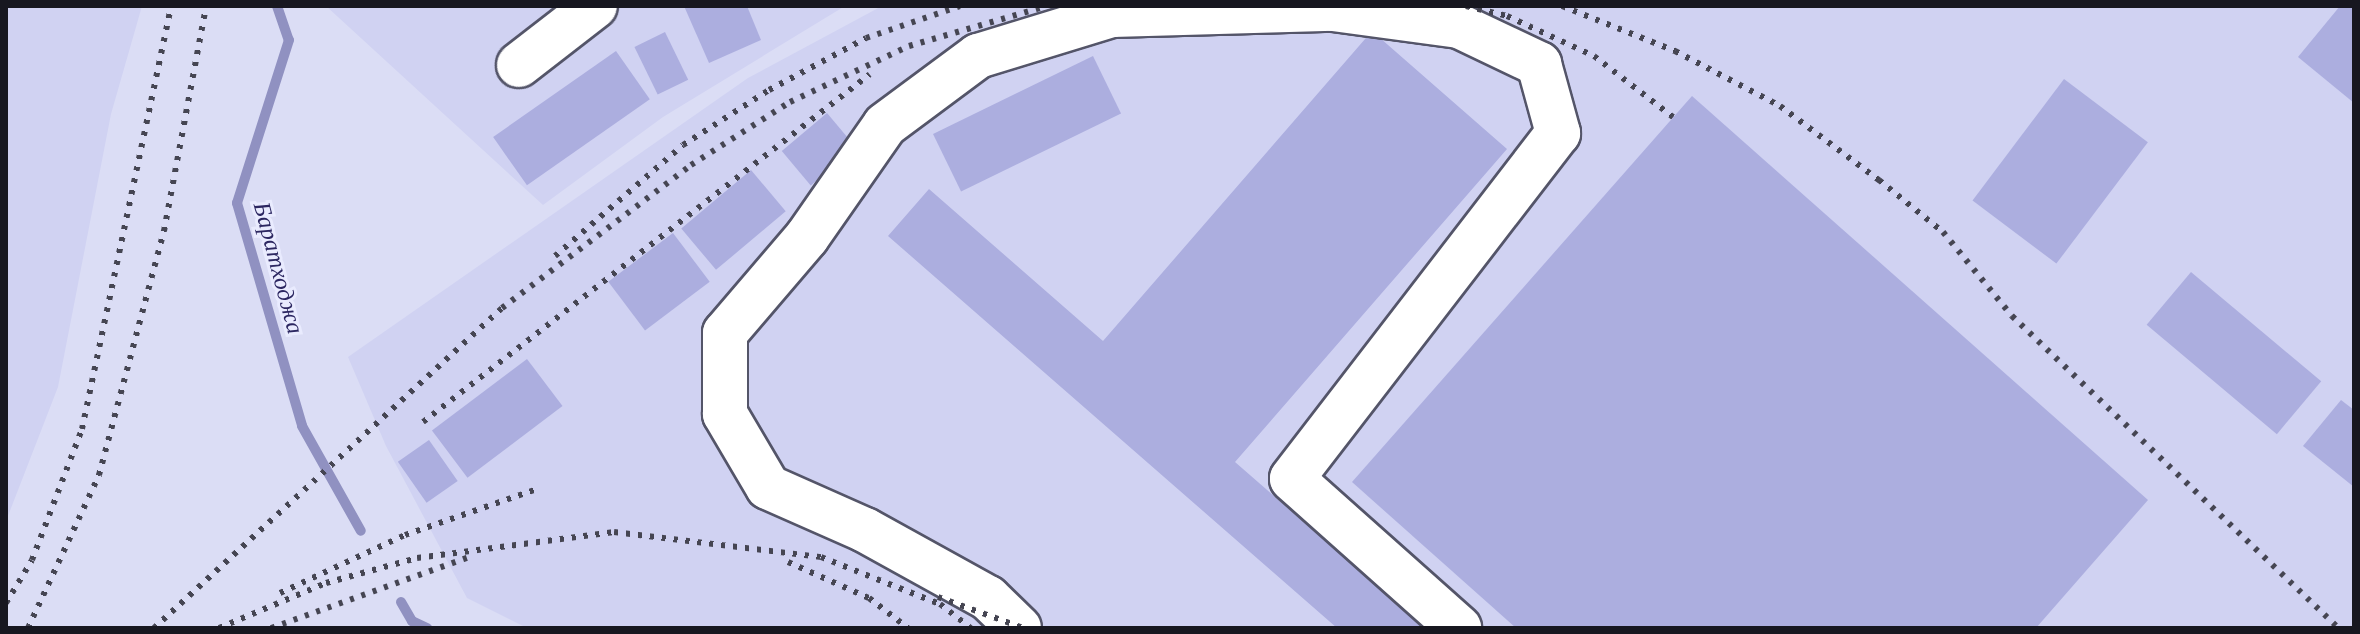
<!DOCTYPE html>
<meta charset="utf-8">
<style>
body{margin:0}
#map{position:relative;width:2360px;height:634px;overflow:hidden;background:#dbddf5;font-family:Georgia,serif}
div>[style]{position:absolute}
.built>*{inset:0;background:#d0d2f2}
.stream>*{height:10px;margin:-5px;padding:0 5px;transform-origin:5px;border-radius:5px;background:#9091c1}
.building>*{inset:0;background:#acaedf;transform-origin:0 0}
.roads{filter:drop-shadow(2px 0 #545569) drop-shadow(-2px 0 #545569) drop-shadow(0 2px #545569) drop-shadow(0 -2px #545569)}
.minor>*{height:44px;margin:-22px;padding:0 22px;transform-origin:22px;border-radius:22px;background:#fff}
.rail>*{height:6px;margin-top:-3px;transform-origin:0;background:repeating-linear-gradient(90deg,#454552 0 4px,transparent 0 12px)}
span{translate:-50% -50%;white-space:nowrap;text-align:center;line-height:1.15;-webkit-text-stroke:6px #e9ebfe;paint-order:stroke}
.water-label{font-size:24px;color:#2c2761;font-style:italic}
.frame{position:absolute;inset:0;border:8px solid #171720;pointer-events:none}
</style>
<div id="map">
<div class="built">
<i style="clip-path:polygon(6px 6px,142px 6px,111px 114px,58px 387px,6px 521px)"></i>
<i style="clip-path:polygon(326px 6px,845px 6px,663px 117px,543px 205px)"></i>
<i style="clip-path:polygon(882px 6px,2354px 6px,2354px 628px,527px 628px,467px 598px,386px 446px,348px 357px,748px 78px)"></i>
</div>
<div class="stream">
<i style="left:277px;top:6px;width:36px;rotate:71deg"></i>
<i style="left:289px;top:40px;width:171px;rotate:107.7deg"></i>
<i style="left:237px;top:203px;width:232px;rotate:73.7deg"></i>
<i style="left:302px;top:426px;width:120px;rotate:60.7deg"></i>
<i style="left:401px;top:602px;width:22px;rotate:60deg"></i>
<i style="left:412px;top:621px;width:17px;rotate:25deg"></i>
</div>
<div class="building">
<i style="clip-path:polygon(684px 6px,747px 6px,761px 40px,709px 63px)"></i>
<i style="clip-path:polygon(2340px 6px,2354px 6px,2354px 103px,2298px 57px)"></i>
<i style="clip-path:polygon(1372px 31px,1507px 149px,1235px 462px,1425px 628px,1337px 628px,888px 236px,929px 189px,1103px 341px)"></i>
<i style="left:665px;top:32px;width:53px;height:34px;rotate:64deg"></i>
<i style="left:616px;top:51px;width:59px;height:150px;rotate:55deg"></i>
<i style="left:1093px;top:56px;width:64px;height:178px;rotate:64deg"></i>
<i style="left:2064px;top:79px;width:105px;height:152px;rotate:37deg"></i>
<i style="clip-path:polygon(1692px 96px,2148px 500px,2036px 628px,1516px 628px,1352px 482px)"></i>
<i style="left:827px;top:113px;width:45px;height:59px;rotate:50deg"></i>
<i style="left:751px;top:170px;width:54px;height:91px;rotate:50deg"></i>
<i style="left:673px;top:233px;width:61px;height:81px;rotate:53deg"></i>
<i style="left:2191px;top:272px;width:170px;height:69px;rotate:40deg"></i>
<i style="left:527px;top:359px;width:59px;height:119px;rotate:53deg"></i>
<i style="clip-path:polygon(2341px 400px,2354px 410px,2354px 487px,2303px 446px)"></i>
<i style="left:429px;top:440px;width:50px;height:38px;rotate:55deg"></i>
</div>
<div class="roads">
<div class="minor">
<i style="left:1112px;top:15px;width:221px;rotate:-1.6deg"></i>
<i style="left:1333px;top:9px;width:127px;rotate:7.7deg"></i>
<i style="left:1459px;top:26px;width:89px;rotate:25.4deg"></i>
<i style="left:1539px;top:64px;width:72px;rotate:74.6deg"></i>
<i style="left:1558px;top:133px;width:436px;rotate:127.6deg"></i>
<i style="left:1292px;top:479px;width:224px;rotate:41.7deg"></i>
<i style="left:519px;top:65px;width:96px;rotate:-37.8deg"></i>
<i style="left:1019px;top:628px;width:43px;rotate:-135.9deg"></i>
<i style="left:988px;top:598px;width:141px;rotate:-151.1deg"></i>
<i style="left:865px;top:530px;width:106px;rotate:-156.1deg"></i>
<i style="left:768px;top:487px;width:85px;rotate:-120.5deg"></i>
<i style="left:725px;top:414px;width:81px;rotate:-90deg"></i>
<i style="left:725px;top:333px;width:126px;rotate:-49.5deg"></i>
<i style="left:807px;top:237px;width:136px;rotate:-55.1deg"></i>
<i style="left:885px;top:125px;width:116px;rotate:-36.6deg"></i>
<i style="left:978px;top:56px;width:140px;rotate:-17deg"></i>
<i style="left:1112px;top:15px;width:9px;rotate:-84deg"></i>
</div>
</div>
<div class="rail">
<i style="left:1466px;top:6px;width:42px;rotate:13.7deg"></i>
<i style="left:1507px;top:16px;width:96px;rotate:24.7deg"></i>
<i style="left:1594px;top:56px;width:100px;rotate:37.7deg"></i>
<i style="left:1562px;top:6px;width:122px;rotate:21.7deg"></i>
<i style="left:1675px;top:51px;width:119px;rotate:27.6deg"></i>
<i style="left:1780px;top:106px;width:124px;rotate:36.8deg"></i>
<i style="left:1879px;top:180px;width:82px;rotate:39.1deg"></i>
<i style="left:1943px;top:232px;width:109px;rotate:50.6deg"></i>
<i style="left:2012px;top:316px;width:451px;rotate:43.7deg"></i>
<i style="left:555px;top:256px;width:169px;rotate:-40.9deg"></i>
<i style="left:683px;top:145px;width:102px;rotate:-32.6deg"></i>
<i style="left:769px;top:90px;width:110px;rotate:-28.2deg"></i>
<i style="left:866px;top:38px;width:99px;rotate:-18.8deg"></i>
<i style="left:423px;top:422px;width:566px;rotate:-37.9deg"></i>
<i style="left:788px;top:562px;width:89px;rotate:24deg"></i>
<i style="left:869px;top:598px;width:49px;rotate:37.6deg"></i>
<i style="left:280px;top:593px;width:138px;rotate:-24.9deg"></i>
<i style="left:405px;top:535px;width:143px;rotate:-19.2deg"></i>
<i style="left:938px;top:597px;width:90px;rotate:20deg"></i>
<i style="left:6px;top:603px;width:50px;rotate:-58.8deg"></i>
<i style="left:32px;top:560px;width:140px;rotate:-69.1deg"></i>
<i style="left:82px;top:429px;width:432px;rotate:-78.1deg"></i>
<i style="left:28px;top:628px;width:169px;rotate:-65.1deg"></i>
<i style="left:99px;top:475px;width:253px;rotate:-75.1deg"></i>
<i style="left:164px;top:231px;width:229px;rotate:-79.4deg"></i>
<i style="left:154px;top:628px;width:473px;rotate:-42.6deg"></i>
<i style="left:502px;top:308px;width:237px;rotate:-37.1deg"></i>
<i style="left:691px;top:165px;width:117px;rotate:-32.5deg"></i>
<i style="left:790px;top:102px;width:132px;rotate:-25.2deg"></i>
<i style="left:909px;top:46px;width:144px;rotate:-16.2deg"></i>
<i style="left:219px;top:628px;width:116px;rotate:-22.8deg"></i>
<i style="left:326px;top:583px;width:94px;rotate:-15.4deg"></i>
<i style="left:417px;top:558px;width:199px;rotate:-7.5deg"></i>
<i style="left:614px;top:532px;width:209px;rotate:6.9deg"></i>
<i style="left:821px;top:557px;width:128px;rotate:21.6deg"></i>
<i style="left:940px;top:604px;width:39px;rotate:38deg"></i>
<i style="left:271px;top:628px;width:208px;rotate:-19.7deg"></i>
</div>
<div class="water-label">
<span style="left:278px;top:268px;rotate:75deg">Баратходжа</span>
</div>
<div class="frame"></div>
</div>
